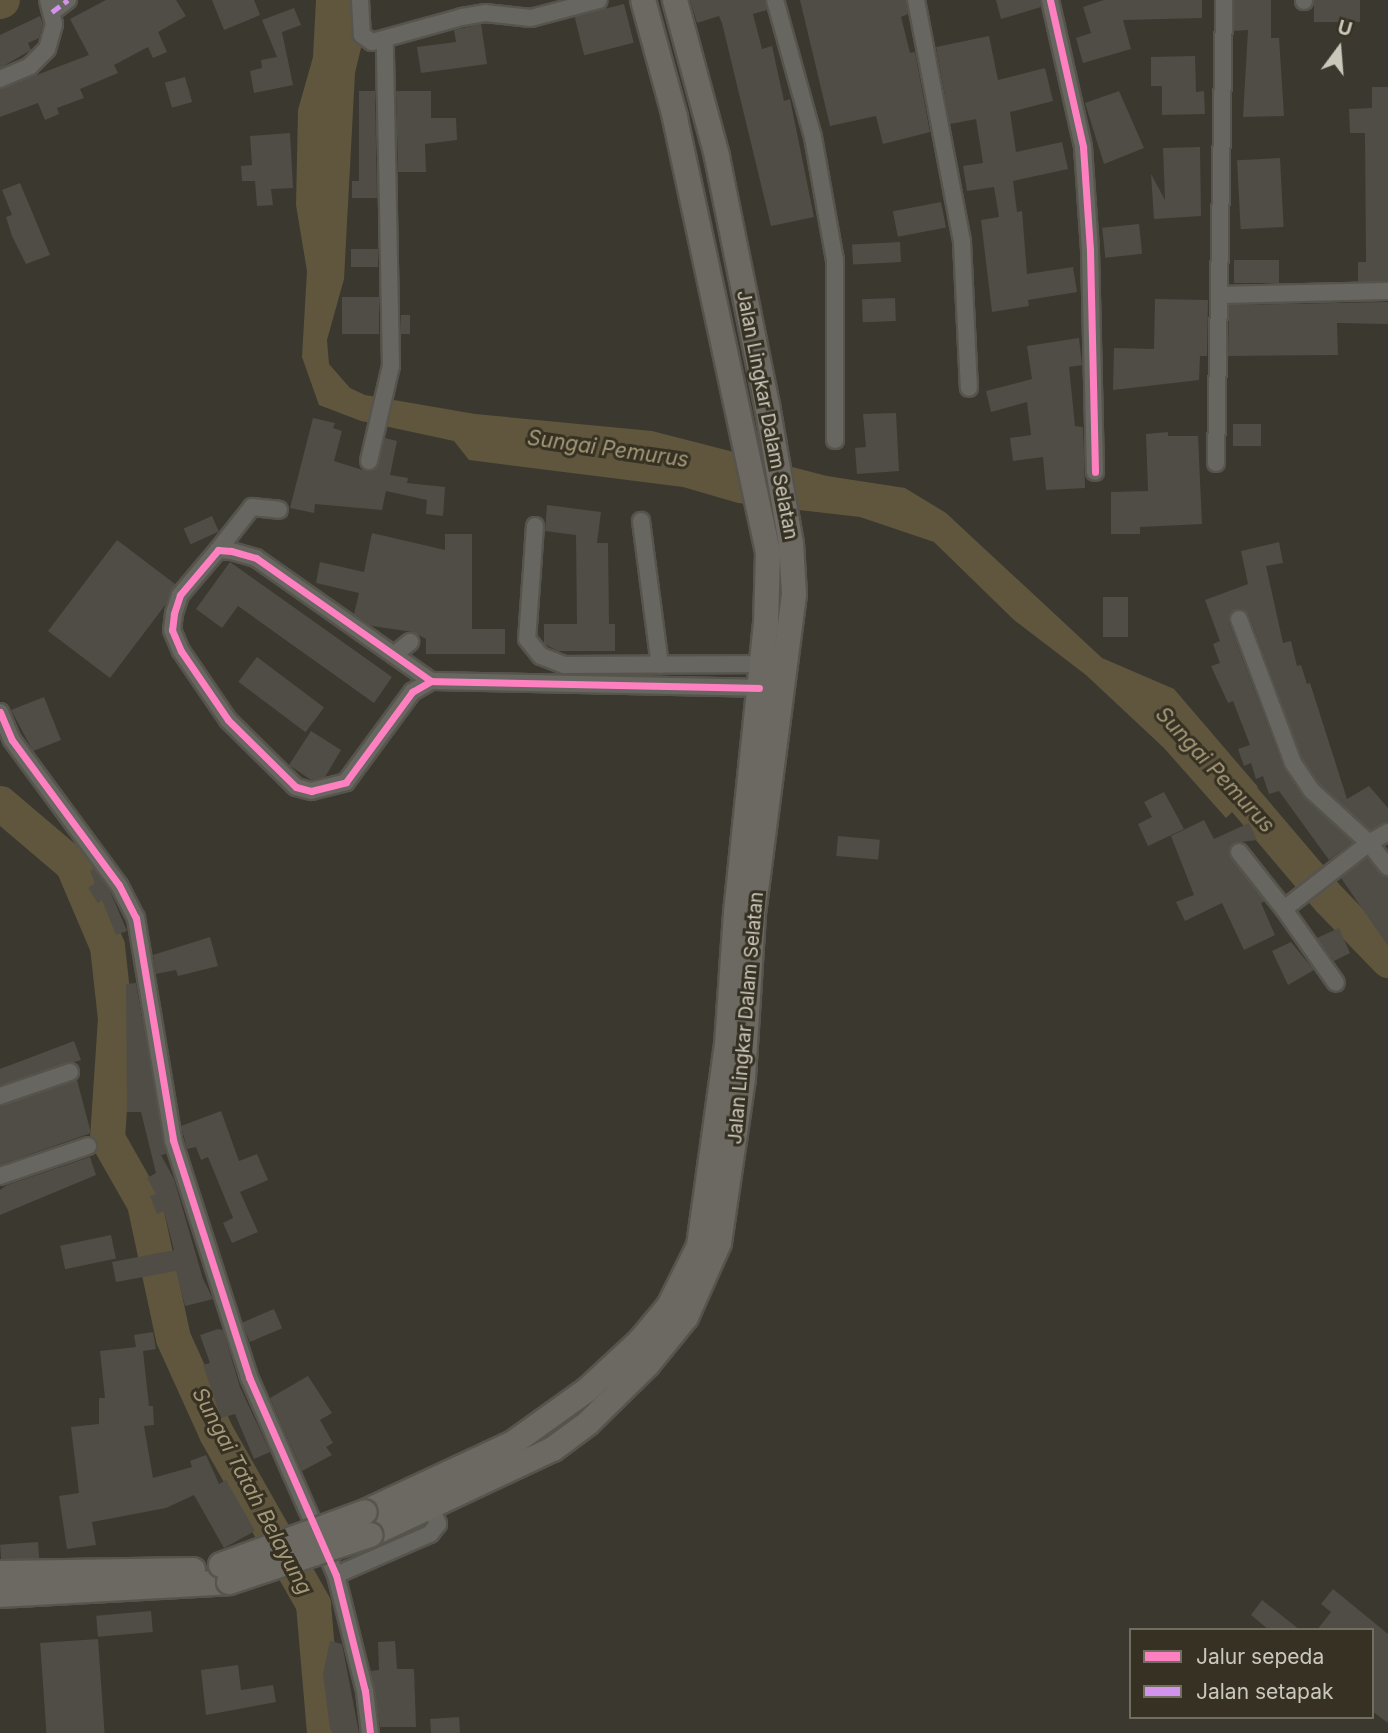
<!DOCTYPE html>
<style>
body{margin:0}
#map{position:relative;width:1388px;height:1733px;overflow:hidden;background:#3b382f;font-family:Inter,sans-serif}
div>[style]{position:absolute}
.water>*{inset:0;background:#5f563d}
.river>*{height:35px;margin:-17.5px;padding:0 17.5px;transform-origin:17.5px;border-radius:17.5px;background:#5f563d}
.building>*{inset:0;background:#504d46;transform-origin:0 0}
.roads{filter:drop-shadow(2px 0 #56544d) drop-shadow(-2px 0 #56544d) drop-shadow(0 2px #56544d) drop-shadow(0 -2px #56544d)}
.minor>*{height:16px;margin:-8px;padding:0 8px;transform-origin:8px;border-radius:8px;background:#686660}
.primary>*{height:24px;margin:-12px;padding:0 12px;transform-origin:12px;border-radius:12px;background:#6b6961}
.bridges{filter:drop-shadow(2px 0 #57554d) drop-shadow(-2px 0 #57554d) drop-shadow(0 2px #57554d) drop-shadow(0 -2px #57554d)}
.primary-bridge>*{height:24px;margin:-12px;padding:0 12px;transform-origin:12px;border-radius:12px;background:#6b6961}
.quiet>*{height:5px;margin-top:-2.5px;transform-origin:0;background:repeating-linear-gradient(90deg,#d193ec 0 10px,transparent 0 15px)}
.cycleway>*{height:7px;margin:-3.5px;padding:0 3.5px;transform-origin:3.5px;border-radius:3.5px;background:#ff80c0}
span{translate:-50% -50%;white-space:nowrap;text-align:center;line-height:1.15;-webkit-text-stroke:6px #363123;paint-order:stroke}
.street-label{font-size:19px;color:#cac7bb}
.water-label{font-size:21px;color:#a59978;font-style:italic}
.legend{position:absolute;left:1129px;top:1628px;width:245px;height:91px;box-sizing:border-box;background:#363123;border:2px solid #716d60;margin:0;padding:9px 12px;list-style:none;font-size:21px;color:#cac7bb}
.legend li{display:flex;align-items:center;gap:14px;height:35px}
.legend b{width:35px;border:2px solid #716d60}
.north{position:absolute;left:1304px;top:14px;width:70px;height:70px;-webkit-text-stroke:5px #363123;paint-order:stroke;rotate:16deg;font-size:19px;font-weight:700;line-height:28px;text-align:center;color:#cac7bb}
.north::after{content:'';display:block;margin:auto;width:24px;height:32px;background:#cac7bb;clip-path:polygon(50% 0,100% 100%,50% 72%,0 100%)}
</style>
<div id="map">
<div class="water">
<i style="clip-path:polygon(316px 0,355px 0,361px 48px,355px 73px,344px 279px,327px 340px,329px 364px,350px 388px,365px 395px,475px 414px,652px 431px,827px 476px,905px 488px,946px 513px,1102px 658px,1174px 689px,1258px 787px,1226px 818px,1164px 748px,1086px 675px,1014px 620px,934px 542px,860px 517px,738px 503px,683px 487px,469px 460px,454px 441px,361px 421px,319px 405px,302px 357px,307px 271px,296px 205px,298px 110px,313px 57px)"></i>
</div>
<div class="river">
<i style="left:0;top:1px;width:2px;rotate:-27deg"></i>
<i style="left:1214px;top:764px;width:177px;rotate:49.6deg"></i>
<i style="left:1329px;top:899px;width:85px;rotate:46deg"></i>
<i style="left:0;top:803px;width:94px;rotate:40.3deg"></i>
<i style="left:72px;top:864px;width:89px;rotate:66.9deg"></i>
<i style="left:107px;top:946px;width:72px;rotate:83.7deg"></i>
<i style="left:115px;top:1018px;width:120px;rotate:93.8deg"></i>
<i style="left:107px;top:1138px;width:75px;rotate:60.4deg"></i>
<i style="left:144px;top:1203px;width:138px;rotate:77.9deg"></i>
<i style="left:173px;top:1338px;width:104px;rotate:65.6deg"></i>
<i style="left:216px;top:1433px;width:197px;rotate:60.4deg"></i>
<i style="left:313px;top:1604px;width:129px;rotate:85.1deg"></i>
</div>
<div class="building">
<i style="clip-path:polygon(106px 0,176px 0,186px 16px,158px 32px,167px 52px,153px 58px,148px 47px,114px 65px,118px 73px,80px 89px,84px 98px,57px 108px,59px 114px,45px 120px,38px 103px,0 117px,0 89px,89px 55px,70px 19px)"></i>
<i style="clip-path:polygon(212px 0,254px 0,260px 15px,224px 30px)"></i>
<i style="clip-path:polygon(690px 0,765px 0,767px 10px,753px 14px,762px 49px,772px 46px,784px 101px,790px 99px,814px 217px,771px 226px,722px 23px,719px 16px,697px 23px)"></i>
<i style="clip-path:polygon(800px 0,906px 0,908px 14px,901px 17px,910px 53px,915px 52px,930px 132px,883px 144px,876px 116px,830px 126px)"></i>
<i style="clip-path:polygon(996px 0,1040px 0,1041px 7px,1001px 19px)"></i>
<i style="clip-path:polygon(1104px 0,1202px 0,1202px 18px,1123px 20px,1131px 49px,1083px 63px,1076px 38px,1091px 33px,1083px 7px)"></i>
<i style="clip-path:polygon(1234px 0,1271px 0,1271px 38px,1279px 38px,1284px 116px,1243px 117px,1248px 30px,1234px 31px)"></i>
<i style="left:1314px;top:0;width:46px;height:22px"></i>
<i style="left:624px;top:4px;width:40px;height:51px;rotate:76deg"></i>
<i style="clip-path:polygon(294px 8px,301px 25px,282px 32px,293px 85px,254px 93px,250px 71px,262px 68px,261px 60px,277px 57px,262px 20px)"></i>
<i style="clip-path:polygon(40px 16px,43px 24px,39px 38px,28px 43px,31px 50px,0 68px,0 35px)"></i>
<i style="clip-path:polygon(481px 24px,487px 64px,421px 73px,417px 47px,456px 42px,454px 30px)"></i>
<i style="clip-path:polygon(989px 36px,998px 80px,1045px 68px,1053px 101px,1010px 112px,1016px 152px,1062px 142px,1068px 169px,1013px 181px,1017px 212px,1022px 211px,1027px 274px,1073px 267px,1077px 292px,1028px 300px,1029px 306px,992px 312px,981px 220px,999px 217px,994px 187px,967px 191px,963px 166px,983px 163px,976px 119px,950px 124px,936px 47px)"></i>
<i style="clip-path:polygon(1195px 56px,1196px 92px,1204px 91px,1205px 114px,1162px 115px,1162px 86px,1151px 86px,1151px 57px)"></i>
<i style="left:185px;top:77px;width:26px;height:21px;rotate:74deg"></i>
<i style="clip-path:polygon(1372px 87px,1388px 87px,1388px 281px,1358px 281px,1358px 262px,1366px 262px,1365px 133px,1350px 133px,1349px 109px,1372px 108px)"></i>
<i style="clip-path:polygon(359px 91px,375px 91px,377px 198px,352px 198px,352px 181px,359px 181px)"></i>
<i style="clip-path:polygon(396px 91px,431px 91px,431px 118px,456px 118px,457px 140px,425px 144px,426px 172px,398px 172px)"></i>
<i style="clip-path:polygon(1119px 91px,1144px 148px,1104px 164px,1085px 103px)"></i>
<i style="clip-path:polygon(290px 133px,293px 188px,271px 189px,273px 205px,257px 206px,255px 181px,242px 181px,241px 166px,252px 165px,250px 136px)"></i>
<i style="clip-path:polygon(1200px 147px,1201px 216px,1154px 219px,1151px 174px,1165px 200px,1163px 148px)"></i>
<i style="left:1280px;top:158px;width:69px;height:43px;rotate:87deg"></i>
<i style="clip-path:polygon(20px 183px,50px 255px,26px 264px,12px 236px,6px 217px,12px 215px,2px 190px)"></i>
<i style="left:941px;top:202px;width:26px;height:49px;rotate:79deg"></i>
<i style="left:1139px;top:224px;width:30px;height:37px;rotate:84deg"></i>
<i style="left:900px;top:242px;width:20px;height:48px;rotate:87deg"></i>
<i style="left:351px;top:249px;width:27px;height:18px"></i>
<i style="left:1279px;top:260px;width:23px;height:45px;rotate:90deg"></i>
<i style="left:342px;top:297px;width:37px;height:37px"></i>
<i style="left:895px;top:298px;width:23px;height:33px;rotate:88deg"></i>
<i style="clip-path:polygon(1155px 299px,1208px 300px,1207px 356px,1200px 356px,1199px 380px,1113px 390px,1114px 348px,1154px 349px)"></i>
<i style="clip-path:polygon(1388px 302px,1388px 324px,1337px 323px,1338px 355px,1228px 356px,1229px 305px)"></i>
<i style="left:401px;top:315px;width:9px;height:19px"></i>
<i style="clip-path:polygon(1079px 338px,1082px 365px,1069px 367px,1075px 426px,1083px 427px,1085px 488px,1046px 490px,1043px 457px,1013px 461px,1010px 438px,1031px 435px,1027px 402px,991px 412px,986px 391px,1032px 379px,1027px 346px)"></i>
<i style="clip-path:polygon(896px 413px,899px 471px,857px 474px,855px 448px,866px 447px,863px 414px)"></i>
<i style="clip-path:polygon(313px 418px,335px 423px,333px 428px,342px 431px,334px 461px,366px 471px,377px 468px,385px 438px,397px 441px,390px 475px,408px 478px,407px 483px,445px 487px,443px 516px,426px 514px,427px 500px,386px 491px,382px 510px,315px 504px,314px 513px,290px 508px)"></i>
<i style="left:1233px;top:424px;width:28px;height:22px"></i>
<i style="clip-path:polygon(1168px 432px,1168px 436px,1198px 436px,1202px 524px,1140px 527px,1140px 534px,1111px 534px,1111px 492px,1148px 491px,1146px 434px)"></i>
<i style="clip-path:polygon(547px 505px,601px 512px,597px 543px,608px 543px,609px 624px,615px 624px,615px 651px,558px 651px,544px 644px,544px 624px,577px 624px,576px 535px,545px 531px)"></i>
<i style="left:212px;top:516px;width:17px;height:31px;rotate:66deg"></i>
<i style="clip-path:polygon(372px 533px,445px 550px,445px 534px,472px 534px,472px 629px,505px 629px,505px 654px,426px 654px,426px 639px,413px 632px,372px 626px,354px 614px,359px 593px,316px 583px,320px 562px,364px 572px)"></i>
<i style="clip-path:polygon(117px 540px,175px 584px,166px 604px,110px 678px,48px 631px)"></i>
<i style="clip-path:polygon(1279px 542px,1283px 563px,1266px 566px,1283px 643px,1291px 641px,1297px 666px,1301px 665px,1307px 684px,1310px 683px,1347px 799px,1369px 786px,1388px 808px,1388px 822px,1370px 830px,1319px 783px,1302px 758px,1249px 615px,1241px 609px,1231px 612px,1229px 623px,1284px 769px,1304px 798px,1353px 842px,1329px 860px,1279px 791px,1269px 794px,1263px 776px,1256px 779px,1251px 763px,1244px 766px,1238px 749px,1250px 745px,1233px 701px,1228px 703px,1211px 666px,1220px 663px,1213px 644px,1220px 641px,1205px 600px,1248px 584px,1241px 551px)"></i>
<i style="clip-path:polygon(230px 562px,392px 677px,374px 703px,238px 606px,222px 628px,196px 609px)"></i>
<i style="left:1103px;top:597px;width:25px;height:40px"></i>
<i style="left:257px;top:657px;width:84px;height:31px;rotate:37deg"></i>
<i style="clip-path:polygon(44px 697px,61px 740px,33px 751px,11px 710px)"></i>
<i style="clip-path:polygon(311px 731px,341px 750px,325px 777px,311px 780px,289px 765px)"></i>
<i style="clip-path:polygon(1164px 792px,1184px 829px,1148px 846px,1138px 824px,1152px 817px,1144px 802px)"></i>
<i style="clip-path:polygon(1204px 820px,1214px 839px,1249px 823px,1257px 840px,1233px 843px,1229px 854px,1265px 901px,1261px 903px,1275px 935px,1244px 950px,1222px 903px,1185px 921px,1176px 902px,1194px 895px,1171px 836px)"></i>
<i style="left:838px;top:836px;width:42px;height:20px;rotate:5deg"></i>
<i style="clip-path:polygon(1367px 858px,1388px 877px,1388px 946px,1341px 878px)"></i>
<i style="clip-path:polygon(94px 869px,110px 891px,127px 931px,116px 935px,102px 900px,98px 903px,88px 888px,95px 883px,90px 871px)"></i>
<i style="clip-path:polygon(1339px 928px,1350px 953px,1334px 961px,1317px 938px)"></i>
<i style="clip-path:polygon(210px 937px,218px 966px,178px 976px,176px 970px,156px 974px,153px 955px)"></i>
<i style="clip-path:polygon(1291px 942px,1314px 970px,1288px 985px,1272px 951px)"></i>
<i style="clip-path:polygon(136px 983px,166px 1154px,161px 1155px,174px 1179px,203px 1279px,213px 1299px,185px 1306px,176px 1271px,116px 1282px,112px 1262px,174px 1250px,164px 1211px,157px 1214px,150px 1196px,156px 1194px,147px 1178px,156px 1173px,141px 1112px,127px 1112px,126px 984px)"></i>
<i style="clip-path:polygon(74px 1041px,81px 1060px,0 1085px,0 1069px)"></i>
<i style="clip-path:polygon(77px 1080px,91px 1133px,0 1165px,0 1106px)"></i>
<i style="clip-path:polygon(221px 1111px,239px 1161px,257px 1154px,268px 1180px,240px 1192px,258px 1232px,232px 1243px,223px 1223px,233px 1218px,208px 1157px,201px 1160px,196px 1147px,187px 1149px,181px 1126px)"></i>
<i style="clip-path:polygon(90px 1157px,96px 1175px,0 1215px,0 1190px,7px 1185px)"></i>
<i style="left:111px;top:1235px;width:24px;height:52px;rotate:78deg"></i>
<i style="left:274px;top:1309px;width:21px;height:35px;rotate:67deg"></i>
<i style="clip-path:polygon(218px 1329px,223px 1330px,240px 1387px,270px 1452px,254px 1459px,235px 1414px,221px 1418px,203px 1365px,210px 1363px,200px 1335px)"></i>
<i style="clip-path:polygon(153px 1332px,156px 1349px,143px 1351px,149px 1406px,153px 1406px,154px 1425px,144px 1426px,153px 1478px,192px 1467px,190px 1461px,206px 1455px,219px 1484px,226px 1480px,255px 1531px,224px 1548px,194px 1495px,166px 1508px,92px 1522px,96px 1545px,67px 1549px,59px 1496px,79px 1493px,71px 1427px,99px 1424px,99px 1398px,105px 1398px,100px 1351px,136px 1347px,134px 1335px)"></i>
<i style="clip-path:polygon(308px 1376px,332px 1413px,320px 1420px,333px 1443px,326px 1447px,332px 1455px,302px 1471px,270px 1398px)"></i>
<i style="left:38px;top:1542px;width:16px;height:38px;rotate:86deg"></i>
<i style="clip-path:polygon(1333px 1589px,1388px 1634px,1388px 1723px,1372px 1711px,1372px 1630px,1317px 1630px,1331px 1612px,1321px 1604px)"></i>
<i style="clip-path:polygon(1262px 1600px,1300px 1630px,1269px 1630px,1251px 1615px)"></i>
<i style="left:151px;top:1611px;width:21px;height:55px;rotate:85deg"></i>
<i style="left:98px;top:1639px;width:94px;height:58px;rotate:86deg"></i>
<i style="clip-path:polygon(330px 1641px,342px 1644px,359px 1733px,333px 1733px,330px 1729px,323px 1674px)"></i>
<i style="clip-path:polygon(395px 1641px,397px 1669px,414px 1669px,416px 1727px,380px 1727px,371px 1671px,379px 1670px,378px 1642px)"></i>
<i style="clip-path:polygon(238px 1665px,241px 1690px,273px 1685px,276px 1702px,206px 1715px,201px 1670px)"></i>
<i style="left:459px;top:1717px;width:16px;height:29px;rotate:86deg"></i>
</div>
<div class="roads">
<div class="minor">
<i style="left:360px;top:0;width:35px;rotate:87deg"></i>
<i style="left:362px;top:35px;width:12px;rotate:35deg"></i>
<i style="left:372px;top:42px;width:93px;rotate:-15.5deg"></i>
<i style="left:462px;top:17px;width:23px;rotate:-10deg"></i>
<i style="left:485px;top:13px;width:46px;rotate:6.2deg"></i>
<i style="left:531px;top:18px;width:70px;rotate:-14.8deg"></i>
<i style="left:775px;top:0;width:142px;rotate:74.5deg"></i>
<i style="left:813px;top:137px;width:125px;rotate:79.9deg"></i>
<i style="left:835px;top:260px;width:180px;rotate:90deg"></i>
<i style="left:916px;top:0;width:246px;rotate:79.2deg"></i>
<i style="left:962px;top:242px;width:146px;rotate:87.3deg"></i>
<i style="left:1050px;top:0;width:151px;rotate:77.3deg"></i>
<i style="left:1083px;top:147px;width:104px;rotate:86.1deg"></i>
<i style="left:1090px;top:251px;width:221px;rotate:88.7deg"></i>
<i style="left:1304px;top:0;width:1px;rotate:90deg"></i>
<i style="left:52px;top:12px;width:20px;rotate:-37deg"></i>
<i style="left:0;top:79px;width:33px;rotate:-23deg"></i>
<i style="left:30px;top:66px;width:24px;rotate:-45deg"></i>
<i style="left:47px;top:49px;width:26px;rotate:-74deg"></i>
<i style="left:54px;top:24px;width:25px;rotate:-104deg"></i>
<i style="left:1219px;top:295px;width:169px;rotate:-1.4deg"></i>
<i style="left:369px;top:461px;width:98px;rotate:-77deg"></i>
<i style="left:391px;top:366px;width:324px;rotate:-91.1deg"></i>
<i style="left:1216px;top:463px;width:463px;rotate:-89deg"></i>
<i style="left:641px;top:521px;width:145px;rotate:82.5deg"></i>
<i style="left:535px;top:526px;width:113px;rotate:94deg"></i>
<i style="left:527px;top:639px;width:22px;rotate:51deg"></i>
<i style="left:541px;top:656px;width:25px;rotate:21deg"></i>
<i style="left:564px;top:665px;width:205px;rotate:-0.3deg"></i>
<i style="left:218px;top:550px;width:55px;rotate:-51.7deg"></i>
<i style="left:252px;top:507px;width:27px;rotate:6deg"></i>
<i style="left:1239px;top:619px;width:154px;rotate:69.4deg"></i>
<i style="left:1293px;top:763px;width:32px;rotate:56deg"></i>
<i style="left:1311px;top:790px;width:79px;rotate:42.4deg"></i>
<i style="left:1369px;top:843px;width:22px;rotate:-30deg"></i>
<i style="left:394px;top:655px;width:21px;rotate:-39deg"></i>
<i style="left:431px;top:681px;width:214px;rotate:-144.9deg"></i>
<i style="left:256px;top:558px;width:26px;rotate:-164deg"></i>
<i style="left:231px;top:551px;width:13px;rotate:-176deg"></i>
<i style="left:218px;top:550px;width:59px;rotate:130.2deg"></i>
<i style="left:180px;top:595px;width:20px;rotate:108deg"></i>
<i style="left:174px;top:614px;width:16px;rotate:97deg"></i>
<i style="left:172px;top:630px;width:23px;rotate:67deg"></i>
<i style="left:181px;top:651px;width:83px;rotate:55.7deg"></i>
<i style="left:228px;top:720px;width:95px;rotate:44.6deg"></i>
<i style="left:296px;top:787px;width:16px;rotate:15deg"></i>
<i style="left:311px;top:791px;width:36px;rotate:-14deg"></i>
<i style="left:346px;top:782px;width:112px;rotate:-53.7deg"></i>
<i style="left:412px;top:692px;width:22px;rotate:-30deg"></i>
<i style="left:431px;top:681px;width:328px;rotate:1.2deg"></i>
<i style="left:0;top:712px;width:30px;rotate:67deg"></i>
<i style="left:12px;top:740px;width:180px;rotate:53.6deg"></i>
<i style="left:119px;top:885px;width:37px;rotate:63deg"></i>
<i style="left:136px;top:918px;width:225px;rotate:80.5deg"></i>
<i style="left:173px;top:1140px;width:249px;rotate:72.2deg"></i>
<i style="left:249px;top:1377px;width:216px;rotate:66.3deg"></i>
<i style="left:336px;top:1575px;width:120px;rotate:76deg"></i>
<i style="left:365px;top:1691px;width:42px;rotate:83.2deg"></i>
<i style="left:1239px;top:852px;width:73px;rotate:51.7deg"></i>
<i style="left:1284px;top:909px;width:108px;rotate:-37.8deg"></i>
<i style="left:1369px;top:843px;width:31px;rotate:52deg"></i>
<i style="left:1284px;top:909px;width:90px;rotate:54.9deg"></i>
<i style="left:0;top:1096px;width:74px;rotate:-18.9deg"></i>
<i style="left:0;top:1176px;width:93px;rotate:-18.8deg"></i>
<i style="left:336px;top:1575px;width:103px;rotate:-23.6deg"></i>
<i style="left:430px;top:1534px;width:13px;rotate:-51deg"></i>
<i style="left:438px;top:1524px;width:25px;rotate:-113deg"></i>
</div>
<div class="primary">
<i style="left:365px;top:1512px;width:163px;rotate:-25deg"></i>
<i style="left:513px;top:1443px;width:91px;rotate:-35.6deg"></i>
<i style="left:587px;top:1390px;width:74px;rotate:-42.8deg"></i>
<i style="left:641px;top:1340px;width:44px;rotate:-50.5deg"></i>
<i style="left:669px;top:1306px;width:67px;rotate:-63.4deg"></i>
<i style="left:699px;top:1246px;width:203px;rotate:-82.1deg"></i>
<i style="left:727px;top:1045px;width:132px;rotate:-86.1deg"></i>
<i style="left:736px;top:913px;width:290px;rotate:-84.1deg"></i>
<i style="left:766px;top:625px;width:73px;rotate:-88.4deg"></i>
<i style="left:768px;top:552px;width:445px;rotate:-102.1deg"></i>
<i style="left:675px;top:117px;width:121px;rotate:-105.3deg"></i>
<i style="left:370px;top:1535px;width:202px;rotate:-25.2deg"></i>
<i style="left:553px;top:1449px;width:44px;rotate:-36.6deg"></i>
<i style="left:588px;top:1423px;width:84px;rotate:-44.5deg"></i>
<i style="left:648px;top:1364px;width:60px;rotate:-51deg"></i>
<i style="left:686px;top:1317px;width:81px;rotate:-66deg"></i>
<i style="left:719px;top:1243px;width:167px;rotate:-81.7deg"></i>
<i style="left:743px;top:1078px;width:164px;rotate:-86.5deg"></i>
<i style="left:753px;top:914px;width:323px;rotate:-82.7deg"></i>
<i style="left:794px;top:594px;width:50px;rotate:-93.4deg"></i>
<i style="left:791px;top:544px;width:141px;rotate:-99.8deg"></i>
<i style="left:767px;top:405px;width:254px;rotate:-101.4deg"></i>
<i style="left:717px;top:156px;width:162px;rotate:-105.1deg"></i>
<i style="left:0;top:1573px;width:193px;rotate:-0.9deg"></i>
<i style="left:0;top:1595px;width:229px;rotate:-3.2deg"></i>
</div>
</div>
<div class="bridges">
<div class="primary-bridge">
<i style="left:221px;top:1565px;width:153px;rotate:-20.2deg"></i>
<i style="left:229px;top:1582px;width:149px;rotate:-18.4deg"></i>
</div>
</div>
<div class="quiet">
<i style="left:52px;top:12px;width:20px;rotate:-37deg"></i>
</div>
<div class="cycleway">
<i style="left:1050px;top:0;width:151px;rotate:77.3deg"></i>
<i style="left:1083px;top:147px;width:104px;rotate:86.1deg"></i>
<i style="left:1090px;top:251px;width:221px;rotate:88.7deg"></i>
<i style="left:431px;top:681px;width:214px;rotate:-144.9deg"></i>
<i style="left:256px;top:558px;width:26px;rotate:-164deg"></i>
<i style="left:231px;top:551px;width:13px;rotate:-176deg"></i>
<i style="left:218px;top:550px;width:59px;rotate:130.2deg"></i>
<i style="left:180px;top:595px;width:20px;rotate:108deg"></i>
<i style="left:174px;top:614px;width:16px;rotate:97deg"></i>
<i style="left:172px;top:630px;width:23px;rotate:67deg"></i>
<i style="left:181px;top:651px;width:83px;rotate:55.7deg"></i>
<i style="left:228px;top:720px;width:95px;rotate:44.6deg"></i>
<i style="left:296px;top:787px;width:16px;rotate:15deg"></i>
<i style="left:311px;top:791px;width:36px;rotate:-14deg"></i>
<i style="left:346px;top:782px;width:112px;rotate:-53.7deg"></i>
<i style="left:412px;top:692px;width:22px;rotate:-30deg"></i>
<i style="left:431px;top:681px;width:328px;rotate:1.2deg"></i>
<i style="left:0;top:712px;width:30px;rotate:67deg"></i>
<i style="left:12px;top:740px;width:180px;rotate:53.6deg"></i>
<i style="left:119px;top:885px;width:37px;rotate:63deg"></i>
<i style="left:136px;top:918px;width:225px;rotate:80.5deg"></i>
<i style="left:173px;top:1140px;width:249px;rotate:72.2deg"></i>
<i style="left:249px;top:1377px;width:216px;rotate:66.3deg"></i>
<i style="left:336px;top:1575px;width:120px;rotate:76deg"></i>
<i style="left:365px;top:1691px;width:42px;rotate:83.2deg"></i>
</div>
<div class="street-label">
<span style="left:767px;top:415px;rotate:79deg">Jalan Lingkar Dalam Selatan</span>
<span style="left:746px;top:1018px;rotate:-85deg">Jalan Lingkar Dalam Selatan</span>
</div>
<div class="water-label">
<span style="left:608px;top:449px;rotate:8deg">Sungai Pemurus</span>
<span style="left:1215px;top:770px;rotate:47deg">Sungai Pemurus</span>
<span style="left:252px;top:1491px;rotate:62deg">Sungai Tatah Belayung</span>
</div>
<ul class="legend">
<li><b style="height:9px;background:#ff80c0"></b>Jalur sepeda</li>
<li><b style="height:9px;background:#d193ec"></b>Jalan setapak</li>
</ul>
<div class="north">U</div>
</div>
